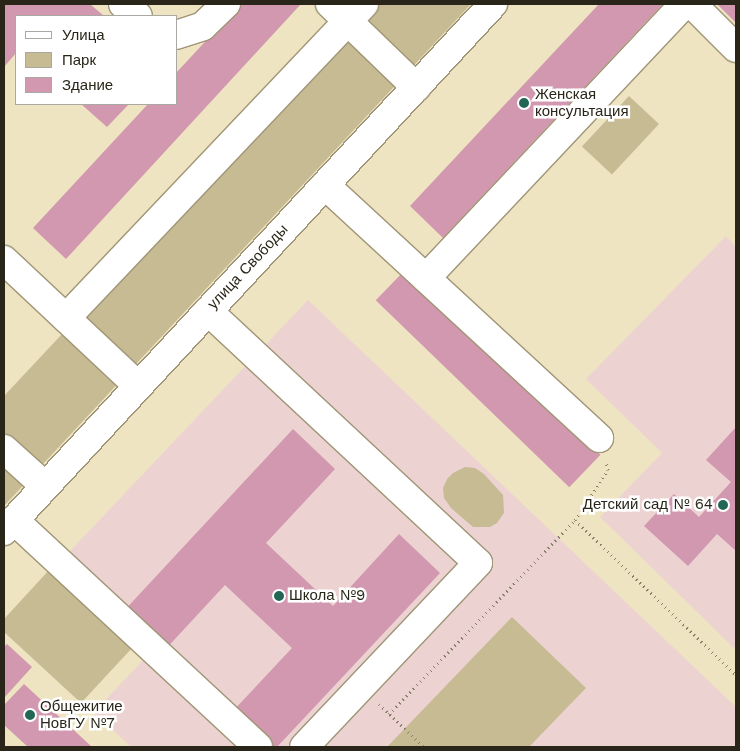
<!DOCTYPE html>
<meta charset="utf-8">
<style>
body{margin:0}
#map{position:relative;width:740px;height:751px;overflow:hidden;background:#eee4c2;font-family:"Work Sans",sans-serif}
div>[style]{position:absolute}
.education>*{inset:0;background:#edd2d2}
.green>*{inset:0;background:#c7bb94;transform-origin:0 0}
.building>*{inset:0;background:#d198af;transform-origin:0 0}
.path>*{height:3px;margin-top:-1.5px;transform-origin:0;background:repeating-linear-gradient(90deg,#857f68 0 1px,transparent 0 5px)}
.roads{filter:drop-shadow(1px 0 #a09677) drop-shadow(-1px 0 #a09677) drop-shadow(0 1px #a09677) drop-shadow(0 -1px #a09677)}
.minor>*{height:28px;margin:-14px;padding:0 14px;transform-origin:14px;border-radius:14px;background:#fff}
.dots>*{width:14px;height:14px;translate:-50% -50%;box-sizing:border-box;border:2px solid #fff;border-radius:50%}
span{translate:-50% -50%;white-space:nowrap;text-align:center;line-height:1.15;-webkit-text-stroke:5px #fff;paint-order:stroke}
.poi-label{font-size:15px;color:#292619}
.left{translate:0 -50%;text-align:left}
.right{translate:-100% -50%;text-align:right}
.street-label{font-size:15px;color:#292619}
.frame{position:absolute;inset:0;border:5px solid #292619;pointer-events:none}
.legend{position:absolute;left:15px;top:15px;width:162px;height:90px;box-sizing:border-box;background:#fff;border:1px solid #a9a8a3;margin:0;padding:6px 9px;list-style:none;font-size:15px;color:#292619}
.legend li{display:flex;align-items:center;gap:10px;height:25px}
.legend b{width:25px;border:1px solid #a9a8a3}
</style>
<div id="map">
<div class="education">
<i style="clip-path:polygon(726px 236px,736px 247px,736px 650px,600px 517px,662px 453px,586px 379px)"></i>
<i style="clip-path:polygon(308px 300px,736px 707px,736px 747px,131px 747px,94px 712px,146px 657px,53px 569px)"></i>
</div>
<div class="green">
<i style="clip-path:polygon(371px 4px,471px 4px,4px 506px,4px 396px)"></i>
<i style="left:629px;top:96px;width:41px;height:69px;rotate:43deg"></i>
<i style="clip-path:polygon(465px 467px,475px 468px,484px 474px,503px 495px,504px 513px,497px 523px,490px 527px,473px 527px,451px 508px,444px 498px,443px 488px,447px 479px,453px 473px)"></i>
<i style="clip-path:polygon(50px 569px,133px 647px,81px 703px,4px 632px,4px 619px)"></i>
<i style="clip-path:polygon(512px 617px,586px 688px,529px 747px,387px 747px)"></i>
</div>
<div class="building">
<i style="clip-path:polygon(4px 4px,90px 4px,104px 16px,16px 16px,16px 53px,4px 67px)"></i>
<i style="clip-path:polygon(240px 4px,301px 4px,66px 259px,33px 228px,148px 104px,176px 104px,176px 73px)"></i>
<i style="clip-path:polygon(599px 4px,663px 4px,443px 238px,410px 206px)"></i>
<i style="clip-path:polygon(717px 4px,736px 4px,736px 23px)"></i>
<i style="clip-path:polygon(81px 104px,129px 104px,107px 127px)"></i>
<i style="left:407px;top:268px;width:269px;height:45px;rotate:44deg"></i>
<i style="clip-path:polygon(736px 427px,736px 551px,717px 534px,688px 566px,644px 526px,674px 494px,699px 517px,731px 482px,706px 460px)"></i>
<i style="clip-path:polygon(293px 429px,335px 469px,266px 543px,333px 606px,399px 534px,440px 573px,277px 747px,269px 747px,232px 712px,292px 648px,225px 585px,162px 653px,121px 614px)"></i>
<i style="clip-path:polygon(7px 644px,32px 667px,4px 698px,4px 647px)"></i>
<i style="clip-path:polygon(24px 684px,92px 747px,28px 747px,4px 725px,4px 705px)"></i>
</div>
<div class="path">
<i style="left:575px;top:520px;width:223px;rotate:43.9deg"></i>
<i style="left:379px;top:704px;width:62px;rotate:43.7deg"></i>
<i style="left:389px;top:714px;width:269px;rotate:-46.2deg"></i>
<i style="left:575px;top:520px;width:60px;rotate:-56.6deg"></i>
<i style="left:608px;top:470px;width:8px;rotate:-104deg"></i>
</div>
<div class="roads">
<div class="minor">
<i style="left:123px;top:4px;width:19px;rotate:39deg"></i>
<i style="left:330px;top:4px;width:120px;rotate:44deg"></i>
<i style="left:692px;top:4px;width:62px;rotate:45deg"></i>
<i style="left:176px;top:35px;width:28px;rotate:-18deg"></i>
<i style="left:203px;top:26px;width:32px;rotate:-44deg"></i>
<i style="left:325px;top:185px;width:373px;rotate:42.7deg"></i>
<i style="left:4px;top:260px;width:184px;rotate:43.2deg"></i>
<i style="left:426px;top:278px;width:376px;rotate:-46.7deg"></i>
<i style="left:208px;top:311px;width:369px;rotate:43deg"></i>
<i style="left:478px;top:563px;width:253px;rotate:133.4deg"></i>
<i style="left:66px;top:318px;width:433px;rotate:-46.5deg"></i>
<i style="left:4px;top:449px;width:55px;rotate:42.1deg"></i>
<i style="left:14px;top:520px;width:333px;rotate:42.9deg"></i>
<i style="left:4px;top:531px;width:719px;rotate:-47.14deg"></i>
</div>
</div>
<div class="dots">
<i style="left:524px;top:103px;background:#246655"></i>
<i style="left:723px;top:505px;background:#246655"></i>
<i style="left:279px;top:596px;background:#246655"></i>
<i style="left:30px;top:715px;background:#246655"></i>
</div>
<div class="poi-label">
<span class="left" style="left:535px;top:103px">Женская<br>консультация</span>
<span class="right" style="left:713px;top:505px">Детский сад № 64</span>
<span class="left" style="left:289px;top:596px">Школа №9</span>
<span class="left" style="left:40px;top:715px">Общежитие<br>НовГУ №7</span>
</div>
<div class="street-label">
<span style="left:248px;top:267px;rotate:-47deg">улица Свободы</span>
</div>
<div class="frame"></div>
<ul class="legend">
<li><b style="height:6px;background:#fff"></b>Улица</li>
<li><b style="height:14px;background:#c7bb94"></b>Парк</li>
<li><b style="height:14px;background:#d198af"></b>Здание</li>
</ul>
</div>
